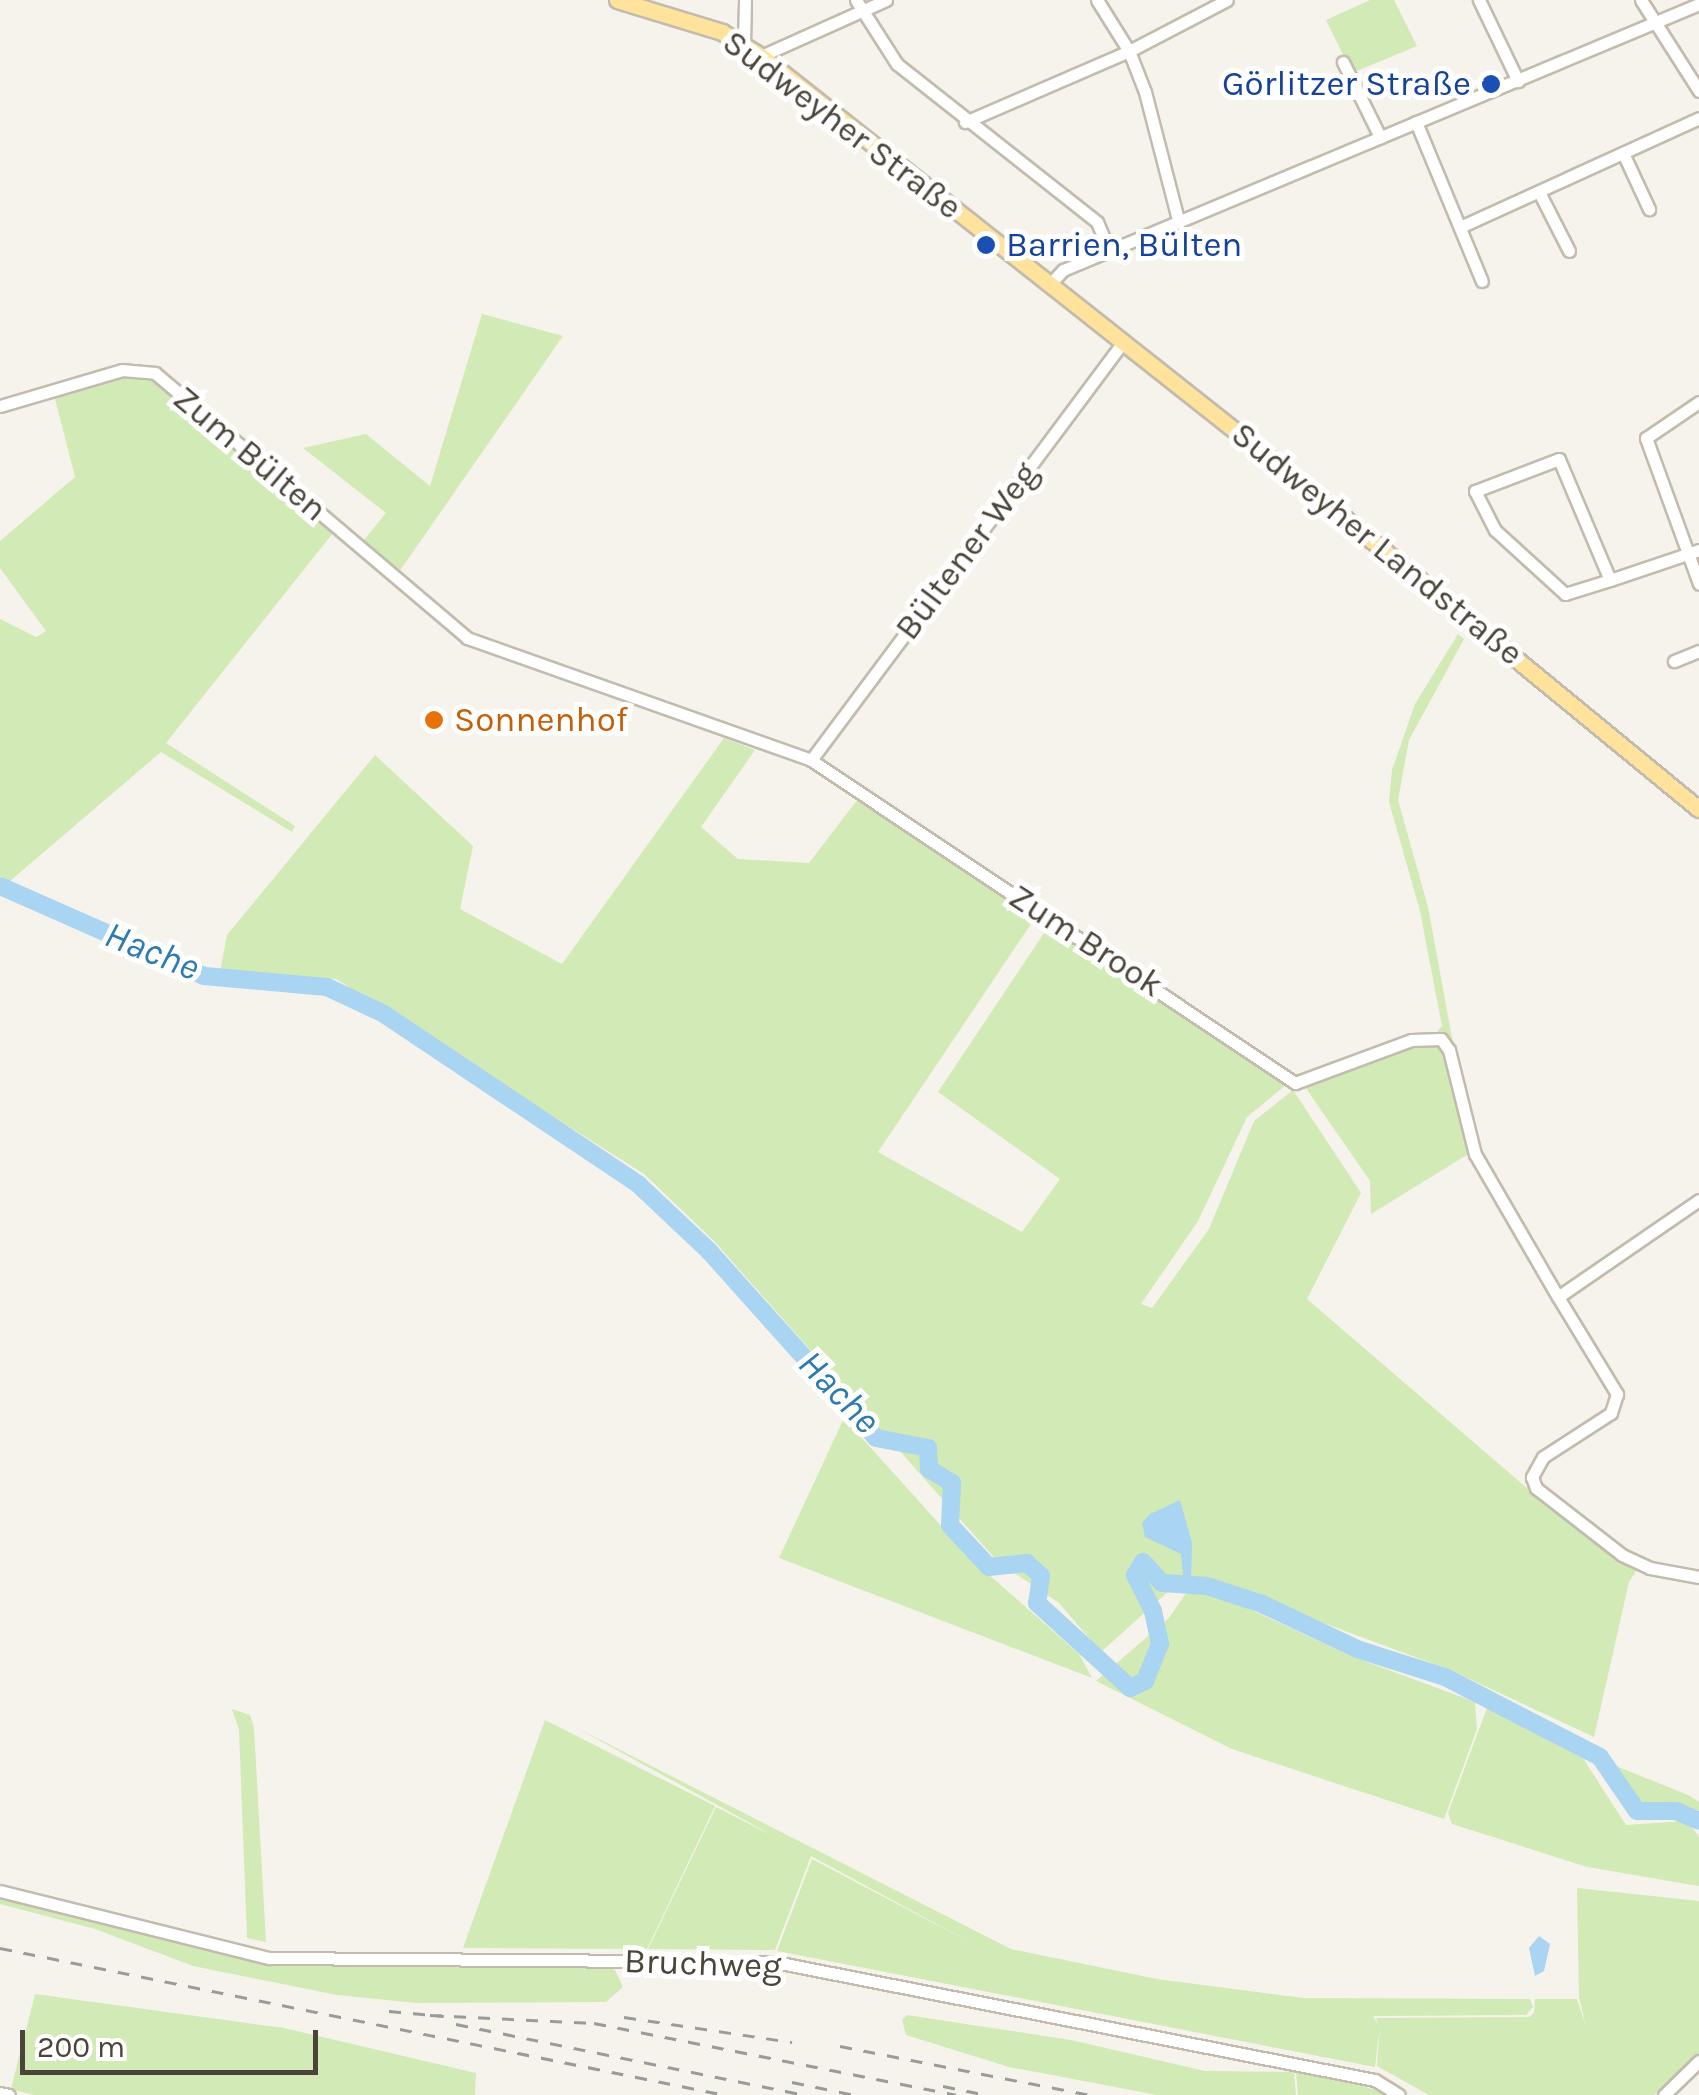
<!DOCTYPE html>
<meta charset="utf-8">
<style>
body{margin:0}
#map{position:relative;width:1699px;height:2095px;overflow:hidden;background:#f6f3ec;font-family:Karla,sans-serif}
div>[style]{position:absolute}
.green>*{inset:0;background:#d2eab5}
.water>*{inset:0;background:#a9d4f2}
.river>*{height:18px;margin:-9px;padding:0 9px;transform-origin:9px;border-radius:9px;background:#a9d4f2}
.roads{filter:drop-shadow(2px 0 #c2bbae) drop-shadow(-2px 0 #c2bbae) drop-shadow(0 2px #c2bbae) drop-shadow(0 -2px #c2bbae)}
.minor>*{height:11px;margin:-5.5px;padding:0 5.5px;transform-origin:5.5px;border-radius:5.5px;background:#fff}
.major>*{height:15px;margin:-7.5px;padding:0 7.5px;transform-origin:7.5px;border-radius:7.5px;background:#ffe39c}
.rail>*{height:2.5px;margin-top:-1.25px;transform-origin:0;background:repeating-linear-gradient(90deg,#9a9a9a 0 12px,transparent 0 24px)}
.dots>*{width:28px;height:28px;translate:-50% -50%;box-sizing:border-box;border:5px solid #fff;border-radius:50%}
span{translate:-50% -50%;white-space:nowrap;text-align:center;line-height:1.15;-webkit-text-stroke:10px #fff;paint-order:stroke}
.transit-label{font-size:35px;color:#164399}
.right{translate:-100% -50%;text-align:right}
.left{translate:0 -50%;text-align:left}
.street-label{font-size:35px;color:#4b4439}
.food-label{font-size:35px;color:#c56008}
.water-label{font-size:38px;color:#2e7ab2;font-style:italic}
.scale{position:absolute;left:20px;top:2030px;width:298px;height:45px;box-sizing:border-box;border:5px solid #4b4439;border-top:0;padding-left:12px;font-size:30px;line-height:35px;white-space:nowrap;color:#4b4439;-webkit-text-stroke:8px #fff;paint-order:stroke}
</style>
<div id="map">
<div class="green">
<i style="clip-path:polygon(1370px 0,1394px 0,1417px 46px,1352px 73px,1326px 20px)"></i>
<i style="clip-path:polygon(482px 314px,563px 336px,399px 572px,363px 541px,386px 513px,303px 448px,366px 434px,430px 486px)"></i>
<i style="clip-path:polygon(120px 376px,155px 380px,333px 533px,166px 743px,295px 826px,292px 832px,161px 752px,10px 881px,0 876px,0 619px,36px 637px,46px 631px,0 568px,0 541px,75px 477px,54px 395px)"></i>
<i style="clip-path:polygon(1458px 634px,1464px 639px,1409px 740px,1398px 800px,1428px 907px,1455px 1054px,1437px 1032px,1442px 1026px,1420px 911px,1389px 802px,1392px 770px,1415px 704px)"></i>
<i style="clip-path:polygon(724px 738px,755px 750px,701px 827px,738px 859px,809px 863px,861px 795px,1037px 915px,878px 1152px,1022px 1232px,1060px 1179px,938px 1092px,1050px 924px,1287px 1084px,1247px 1117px,1198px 1221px,1141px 1304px,1152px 1308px,1209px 1229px,1254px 1121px,1293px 1090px,1361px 1193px,1307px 1299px,1528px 1489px,1638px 1568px,1629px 1582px,1594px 1737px,1450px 1670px,1211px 1581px,1181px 1580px,1101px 1652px,1059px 1603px,998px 1562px,714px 1241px,644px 1174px,336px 979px,220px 972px,227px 935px,375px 755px,473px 846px,460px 909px,562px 964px)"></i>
<i style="clip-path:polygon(1417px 1044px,1434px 1044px,1444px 1056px,1470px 1153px,1371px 1214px,1370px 1181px,1305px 1087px)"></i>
<i style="clip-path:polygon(844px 1418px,970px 1558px,1079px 1654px,1092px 1678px,779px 1558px)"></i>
<i style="clip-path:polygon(1206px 1589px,1351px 1656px,1475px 1702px,1477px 1729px,1444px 1819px,1232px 1749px,1096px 1681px,1169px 1618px,1186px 1593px)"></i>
<i style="clip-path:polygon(1487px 1708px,1579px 1752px,1626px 1825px,1684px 1821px,1692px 1827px,1699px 1837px,1699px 1886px,1587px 1867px,1452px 1824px,1448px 1813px)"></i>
<i style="clip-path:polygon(232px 1709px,250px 1715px,254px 1728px,266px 1942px,247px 1938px,239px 1730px)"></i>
<i style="clip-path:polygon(545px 1720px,715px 1806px,647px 1949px,463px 1948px)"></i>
<i style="clip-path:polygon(575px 1727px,1011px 1949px,1157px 1979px,1303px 1998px,1530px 1999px,1533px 2007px,1526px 2015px,1373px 2016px,1379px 2026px,1376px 2018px,1529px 2017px,1534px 2013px,1535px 1999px,1577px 1999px,1586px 2027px,1579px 1997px,1577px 1888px,1699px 1901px,1699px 2054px,1654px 2095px,1429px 2095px,1377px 2066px,1380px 2026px,1375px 2067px,777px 1951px,812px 1859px,979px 1947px,811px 1856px,775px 1950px,648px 1949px,716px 1807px,779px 1839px)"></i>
<i style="clip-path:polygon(1616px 1766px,1688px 1795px,1699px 1802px,1699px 1810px,1640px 1803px)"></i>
<i style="clip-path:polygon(0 1894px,265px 1961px,601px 1965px,615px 1970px,623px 1987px,606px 2002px,416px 2003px,337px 1995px,193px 1966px,95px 1929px,0 1904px)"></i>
<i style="clip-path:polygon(35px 1994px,284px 2028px,476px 2073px,475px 2095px,34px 2095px,11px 2089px)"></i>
<i style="clip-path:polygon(907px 2015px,1071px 2040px,1205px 2071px,1294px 2072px,1296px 2095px,1157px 2095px,1009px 2067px,906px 2035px,902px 2020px)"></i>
<i style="clip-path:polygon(1296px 2072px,1353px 2083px,1391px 2095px,1298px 2095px)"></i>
</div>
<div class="water">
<i style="clip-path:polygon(1180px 1500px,1192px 1543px,1191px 1580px,1207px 1586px,1184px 1586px,1181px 1554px,1145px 1537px,1142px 1523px,1150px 1514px)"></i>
<i style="clip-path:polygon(1539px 1936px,1550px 1944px,1544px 1971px,1535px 1976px,1529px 1948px)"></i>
</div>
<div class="river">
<i style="left:0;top:886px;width:223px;rotate:23.8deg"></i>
<i style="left:204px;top:976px;width:123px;rotate:5.1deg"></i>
<i style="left:327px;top:987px;width:63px;rotate:25.3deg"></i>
<i style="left:384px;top:1014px;width:307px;rotate:33.8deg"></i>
<i style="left:639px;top:1185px;width:96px;rotate:43.3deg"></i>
<i style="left:709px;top:1251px;width:251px;rotate:48.2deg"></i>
<i style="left:876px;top:1438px;width:53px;rotate:10.9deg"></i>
<i style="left:928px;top:1448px;width:21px;rotate:87deg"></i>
<i style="left:929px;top:1469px;width:27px;rotate:31deg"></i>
<i style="left:952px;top:1483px;width:42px;rotate:92.7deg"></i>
<i style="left:950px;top:1525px;width:57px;rotate:47.1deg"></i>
<i style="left:989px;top:1567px;width:38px;rotate:-6deg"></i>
<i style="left:1027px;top:1563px;width:19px;rotate:43deg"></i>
<i style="left:1041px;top:1576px;width:27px;rotate:98deg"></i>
<i style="left:1037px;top:1603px;width:126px;rotate:42.4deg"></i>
<i style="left:1130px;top:1688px;width:17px;rotate:-25deg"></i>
<i style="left:1145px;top:1681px;width:40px;rotate:-68deg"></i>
<i style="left:1160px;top:1644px;width:34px;rotate:-102deg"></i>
<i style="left:1153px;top:1611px;width:40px;rotate:-116.6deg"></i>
<i style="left:1135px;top:1575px;width:15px;rotate:-58deg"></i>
<i style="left:1143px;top:1562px;width:28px;rotate:48deg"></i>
<i style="left:1162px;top:1583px;width:45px;rotate:3.8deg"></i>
<i style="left:1207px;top:1586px;width:58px;rotate:18.1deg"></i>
<i style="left:1262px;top:1604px;width:105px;rotate:25.3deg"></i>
<i style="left:1357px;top:1649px;width:92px;rotate:17.7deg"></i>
<i style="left:1445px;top:1677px;width:174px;rotate:27.3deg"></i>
<i style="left:1600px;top:1757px;width:65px;rotate:55.6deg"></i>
<i style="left:1637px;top:1811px;width:39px"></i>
<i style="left:1676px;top:1811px;width:25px;rotate:23deg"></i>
</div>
<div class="roads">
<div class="minor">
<i style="left:856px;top:0;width:76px;rotate:57.4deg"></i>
<i style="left:897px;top:64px;width:255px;rotate:38.3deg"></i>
<i style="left:1097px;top:222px;width:33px;rotate:67deg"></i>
<i style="left:1097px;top:0;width:60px;rotate:57.9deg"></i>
<i style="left:1129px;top:51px;width:44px;rotate:68.7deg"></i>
<i style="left:1145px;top:92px;width:135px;rotate:75.5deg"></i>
<i style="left:1479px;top:0;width:90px;rotate:64.3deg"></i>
<i style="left:1641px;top:0;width:108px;rotate:57.5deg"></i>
<i style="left:744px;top:44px;width:44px;rotate:-88.7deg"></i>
<i style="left:761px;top:56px;width:137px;rotate:-24.1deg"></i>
<i style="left:1343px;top:62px;width:84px;rotate:63.7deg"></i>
<i style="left:965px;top:122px;width:179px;rotate:-23.4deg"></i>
<i style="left:1129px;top:51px;width:110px;rotate:-27.5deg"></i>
<i style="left:1416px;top:122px;width:172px;rotate:67.5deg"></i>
<i style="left:1623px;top:153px;width:62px;rotate:65.1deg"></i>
<i style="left:1539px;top:192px;width:66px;rotate:63deg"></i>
<i style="left:1460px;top:227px;width:263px;rotate:-24.5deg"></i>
<i style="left:1050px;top:284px;width:19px;rotate:-47deg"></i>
<i style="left:1063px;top:270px;width:689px;rotate:-22.7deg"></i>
<i style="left:1699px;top:402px;width:64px;rotate:145.8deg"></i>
<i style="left:1646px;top:438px;width:155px;rotate:70deg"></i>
<i style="left:0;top:406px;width:127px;rotate:-16.4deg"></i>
<i style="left:122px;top:370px;width:33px;rotate:5deg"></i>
<i style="left:155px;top:373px;width:409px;rotate:40.3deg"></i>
<i style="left:467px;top:638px;width:365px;rotate:19.5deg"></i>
<i style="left:811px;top:760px;width:582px;rotate:33.72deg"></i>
<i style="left:1295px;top:1083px;width:124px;rotate:-20.3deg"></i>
<i style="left:1411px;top:1040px;width:30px;rotate:-2deg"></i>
<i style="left:1441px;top:1039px;width:14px;rotate:54deg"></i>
<i style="left:1449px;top:1050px;width:107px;rotate:76deg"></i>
<i style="left:1475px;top:1154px;width:165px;rotate:59.9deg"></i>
<i style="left:1610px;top:580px;width:131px;rotate:-112.9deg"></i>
<i style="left:1559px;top:459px;width:90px;rotate:159.1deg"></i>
<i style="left:1475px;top:491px;width:44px;rotate:62.9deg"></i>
<i style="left:1495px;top:530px;width:95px;rotate:42.4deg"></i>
<i style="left:1565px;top:594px;width:47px;rotate:-17.3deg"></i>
<i style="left:1610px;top:580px;width:94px;rotate:-18.6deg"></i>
<i style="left:1674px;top:661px;width:27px;rotate:-22deg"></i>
<i style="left:811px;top:760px;width:522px;rotate:-53.26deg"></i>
<i style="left:1699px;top:1200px;width:171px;rotate:145.5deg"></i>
<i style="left:1558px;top:1297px;width:114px;rotate:58.7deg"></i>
<i style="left:1617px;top:1394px;width:20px;rotate:108deg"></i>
<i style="left:1611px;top:1413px;width:81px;rotate:147.1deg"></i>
<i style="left:1543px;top:1457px;width:23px;rotate:119deg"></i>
<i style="left:1532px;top:1477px;width:12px;rotate:70deg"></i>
<i style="left:1536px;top:1488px;width:109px;rotate:37.9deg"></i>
<i style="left:1622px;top:1555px;width:31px;rotate:25deg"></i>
<i style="left:1650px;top:1568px;width:50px;rotate:10.4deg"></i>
<i style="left:0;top:1891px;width:277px;rotate:14deg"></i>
<i style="left:269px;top:1958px;width:506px;rotate:0.45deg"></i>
<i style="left:775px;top:1962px;width:611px;rotate:11.13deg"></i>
<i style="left:1375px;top:2080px;width:28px;rotate:32deg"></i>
<i style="left:0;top:2093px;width:9px;rotate:13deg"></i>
<i style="left:1664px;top:2095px;width:49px;rotate:-44.2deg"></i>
</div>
<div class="major">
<i style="left:617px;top:0;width:110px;rotate:16.9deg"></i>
<i style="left:722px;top:32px;width:46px;rotate:31.6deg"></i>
<i style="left:761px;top:56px;width:705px;rotate:38.32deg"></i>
<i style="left:1314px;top:493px;width:498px;rotate:39.4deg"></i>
</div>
</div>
<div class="rail">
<i style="left:0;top:1948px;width:740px;rotate:11.46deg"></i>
<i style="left:389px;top:2011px;width:55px;rotate:5.2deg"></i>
<i style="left:430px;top:2015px;width:164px;rotate:2.8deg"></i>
<i style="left:594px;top:2023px;width:369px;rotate:11.2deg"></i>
<i style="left:624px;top:2017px;width:170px;rotate:8.5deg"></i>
<i style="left:456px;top:2024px;width:355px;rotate:11.5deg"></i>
<i style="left:840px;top:2046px;width:255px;rotate:11.1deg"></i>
<i style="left:792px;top:2082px;width:64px;rotate:11.7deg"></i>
<i style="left:943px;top:2086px;width:45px;rotate:11.6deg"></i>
</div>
<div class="dots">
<i style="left:1491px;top:84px;background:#1a4fb4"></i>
<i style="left:986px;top:245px;background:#1a4fb4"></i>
<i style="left:434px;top:720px;background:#e8710a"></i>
</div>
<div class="transit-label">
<span class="right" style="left:1471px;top:84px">Görlitzer Straße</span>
<span class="left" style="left:1006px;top:245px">Barrien, Bülten</span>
</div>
<div class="street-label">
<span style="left:842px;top:125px;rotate:37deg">Sudweyher Straße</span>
<span style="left:250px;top:454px;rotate:40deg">Zum Bülten</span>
<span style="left:1377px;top:544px;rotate:39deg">Sudweyher Landstraße</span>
<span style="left:967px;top:551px;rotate:-53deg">Bültener Weg</span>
<span style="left:1086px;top:941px;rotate:33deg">Zum Brook</span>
<span style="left:703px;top:1964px;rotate:2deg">Bruchweg</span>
</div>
<div class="food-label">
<span class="left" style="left:454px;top:720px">Sonnenhof</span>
</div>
<div class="water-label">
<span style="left:152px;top:951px;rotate:22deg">Hache</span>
<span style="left:839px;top:1392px;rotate:46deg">Hache</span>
</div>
<div class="scale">200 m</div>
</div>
